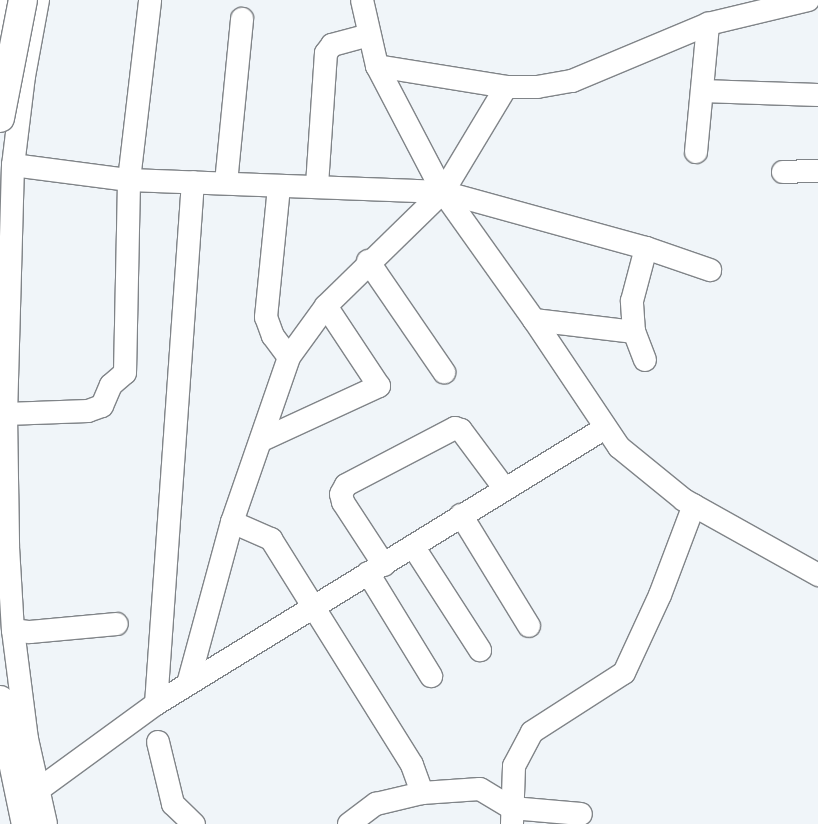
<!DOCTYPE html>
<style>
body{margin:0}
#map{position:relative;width:818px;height:824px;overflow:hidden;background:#f0f5f9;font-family:Barlow,sans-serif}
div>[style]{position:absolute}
.roads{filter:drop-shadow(1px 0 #808488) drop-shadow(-1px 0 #808488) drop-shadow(0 1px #808488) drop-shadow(0 -1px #808488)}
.minor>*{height:22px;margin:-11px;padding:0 11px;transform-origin:11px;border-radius:11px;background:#fff}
.highway>*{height:28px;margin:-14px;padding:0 14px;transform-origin:14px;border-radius:14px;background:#fff}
.bridges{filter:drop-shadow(1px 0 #808488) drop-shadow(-1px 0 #808488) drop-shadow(0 1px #808488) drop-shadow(0 -1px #808488)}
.highway-bridge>*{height:28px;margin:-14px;padding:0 14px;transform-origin:14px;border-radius:14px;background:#fff}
span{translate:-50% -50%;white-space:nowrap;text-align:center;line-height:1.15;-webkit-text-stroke:4px #fff;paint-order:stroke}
</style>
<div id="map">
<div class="roads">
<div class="minor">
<i style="left:38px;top:0;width:77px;rotate:100.4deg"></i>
<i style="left:24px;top:76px;width:90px;rotate:97deg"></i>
<i style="left:13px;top:165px;width:249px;rotate:91.6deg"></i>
<i style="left:6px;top:414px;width:133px;rotate:89.1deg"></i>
<i style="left:8px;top:547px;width:83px;rotate:86.6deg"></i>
<i style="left:13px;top:630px;width:110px;rotate:82.7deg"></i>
<i style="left:27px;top:739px;width:87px;rotate:77.4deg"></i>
<i style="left:362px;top:0;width:68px;rotate:77.2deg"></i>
<i style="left:377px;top:66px;width:142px;rotate:62.4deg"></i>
<i style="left:443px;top:192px;width:157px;rotate:54.6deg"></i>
<i style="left:534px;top:320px;width:153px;rotate:56.2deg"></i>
<i style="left:619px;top:447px;width:84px;rotate:39.2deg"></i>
<i style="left:684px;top:500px;width:154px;rotate:29.2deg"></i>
<i style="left:377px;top:66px;width:131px;rotate:9.2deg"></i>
<i style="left:506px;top:87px;width:31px"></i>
<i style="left:537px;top:87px;width:36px;rotate:-10deg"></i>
<i style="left:572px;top:81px;width:147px;rotate:-22.7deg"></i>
<i style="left:708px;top:24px;width:103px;rotate:-13.5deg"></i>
<i style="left:702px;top:91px;width:116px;rotate:2deg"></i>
<i style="left:696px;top:152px;width:129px;rotate:-84.6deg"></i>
<i style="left:13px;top:165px;width:117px;rotate:7.4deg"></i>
<i style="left:129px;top:180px;width:314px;rotate:2.2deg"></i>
<i style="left:443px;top:192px;width:211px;rotate:15.4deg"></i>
<i style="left:646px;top:248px;width:68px;rotate:19deg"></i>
<i style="left:783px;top:172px;width:35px;rotate:-2deg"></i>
<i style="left:226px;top:183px;width:165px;rotate:-84.4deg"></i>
<i style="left:317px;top:185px;width:132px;rotate:-86.1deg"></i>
<i style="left:326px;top:53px;width:10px;rotate:-53deg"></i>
<i style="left:332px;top:45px;width:38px;rotate:-15deg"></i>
<i style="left:279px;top:187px;width:131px;rotate:95.7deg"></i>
<i style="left:266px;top:317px;width:20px;rotate:70deg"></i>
<i style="left:273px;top:336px;width:26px;rotate:53deg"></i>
<i style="left:368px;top:261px;width:135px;rotate:55.6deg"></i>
<i style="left:534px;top:320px;width:101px;rotate:6.8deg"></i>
<i style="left:645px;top:360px;width:30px;rotate:-111deg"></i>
<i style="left:634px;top:332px;width:31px;rotate:-94deg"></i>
<i style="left:632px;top:301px;width:55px;rotate:-75.2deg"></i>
<i style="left:6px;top:414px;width:82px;rotate:-2.1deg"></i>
<i style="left:88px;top:411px;width:15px;rotate:-20deg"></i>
<i style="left:102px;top:406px;width:23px;rotate:-67deg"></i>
<i style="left:111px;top:385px;width:18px;rotate:-41deg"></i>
<i style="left:125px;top:373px;width:193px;rotate:-88.8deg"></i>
<i style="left:129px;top:180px;width:181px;rotate:-83.3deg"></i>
<i style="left:262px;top:440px;width:129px;rotate:-24.8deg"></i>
<i style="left:379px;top:386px;width:96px;rotate:-123.5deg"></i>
<i style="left:461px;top:515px;width:130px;rotate:58.5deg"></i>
<i style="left:232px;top:522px;width:43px;rotate:23.6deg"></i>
<i style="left:271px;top:539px;width:266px;rotate:58deg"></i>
<i style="left:412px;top:765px;width:30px;rotate:70deg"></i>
<i style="left:413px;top:546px;width:124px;rotate:57.2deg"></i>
<i style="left:384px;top:565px;width:75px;rotate:-123.1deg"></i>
<i style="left:343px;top:502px;width:8px;rotate:-104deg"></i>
<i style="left:341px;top:494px;width:10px;rotate:-61deg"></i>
<i style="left:346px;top:485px;width:123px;rotate:-27.6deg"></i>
<i style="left:455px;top:428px;width:6px;rotate:18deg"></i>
<i style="left:461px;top:430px;width:72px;rotate:53.4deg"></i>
<i style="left:368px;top:573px;width:121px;rotate:58.5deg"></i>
<i style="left:13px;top:630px;width:17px;rotate:7deg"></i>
<i style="left:30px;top:632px;width:87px;rotate:-5.3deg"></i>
<i style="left:188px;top:684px;width:168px;rotate:-74.8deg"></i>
<i style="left:232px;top:522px;width:175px;rotate:-70.9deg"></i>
<i style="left:289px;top:357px;width:63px;rotate:-54deg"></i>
<i style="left:326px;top:306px;width:163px;rotate:-44.3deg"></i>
<i style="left:443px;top:192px;width:122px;rotate:-59deg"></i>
<i style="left:156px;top:704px;width:523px;rotate:-85.95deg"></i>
<i style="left:158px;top:742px;width:64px;rotate:76.4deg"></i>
<i style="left:173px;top:804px;width:29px;rotate:44deg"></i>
<i style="left:38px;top:790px;width:146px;rotate:-36.1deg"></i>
<i style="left:156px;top:704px;width:527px;rotate:-31.58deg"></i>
<i style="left:349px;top:824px;width:34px;rotate:-37deg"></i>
<i style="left:376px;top:804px;width:47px;rotate:-13.4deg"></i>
<i style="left:422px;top:793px;width:58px;rotate:-3.9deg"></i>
<i style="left:480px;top:789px;width:37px;rotate:31deg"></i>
<i style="left:512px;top:808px;width:69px;rotate:5deg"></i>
<i style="left:512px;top:824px;width:58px;rotate:-88deg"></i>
<i style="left:514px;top:766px;width:38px;rotate:-62deg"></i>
<i style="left:532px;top:732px;width:109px;rotate:-32.7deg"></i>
<i style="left:624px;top:673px;width:86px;rotate:-65.2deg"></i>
<i style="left:660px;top:595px;width:96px;rotate:-69.3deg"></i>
</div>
<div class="highway">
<i style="left:0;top:39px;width:40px;rotate:-78deg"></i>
<i style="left:0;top:700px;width:127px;rotate:78.2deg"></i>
</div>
</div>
<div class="bridges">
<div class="highway-bridge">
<i style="left:0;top:118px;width:120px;rotate:-79deg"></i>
</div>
</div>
</div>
